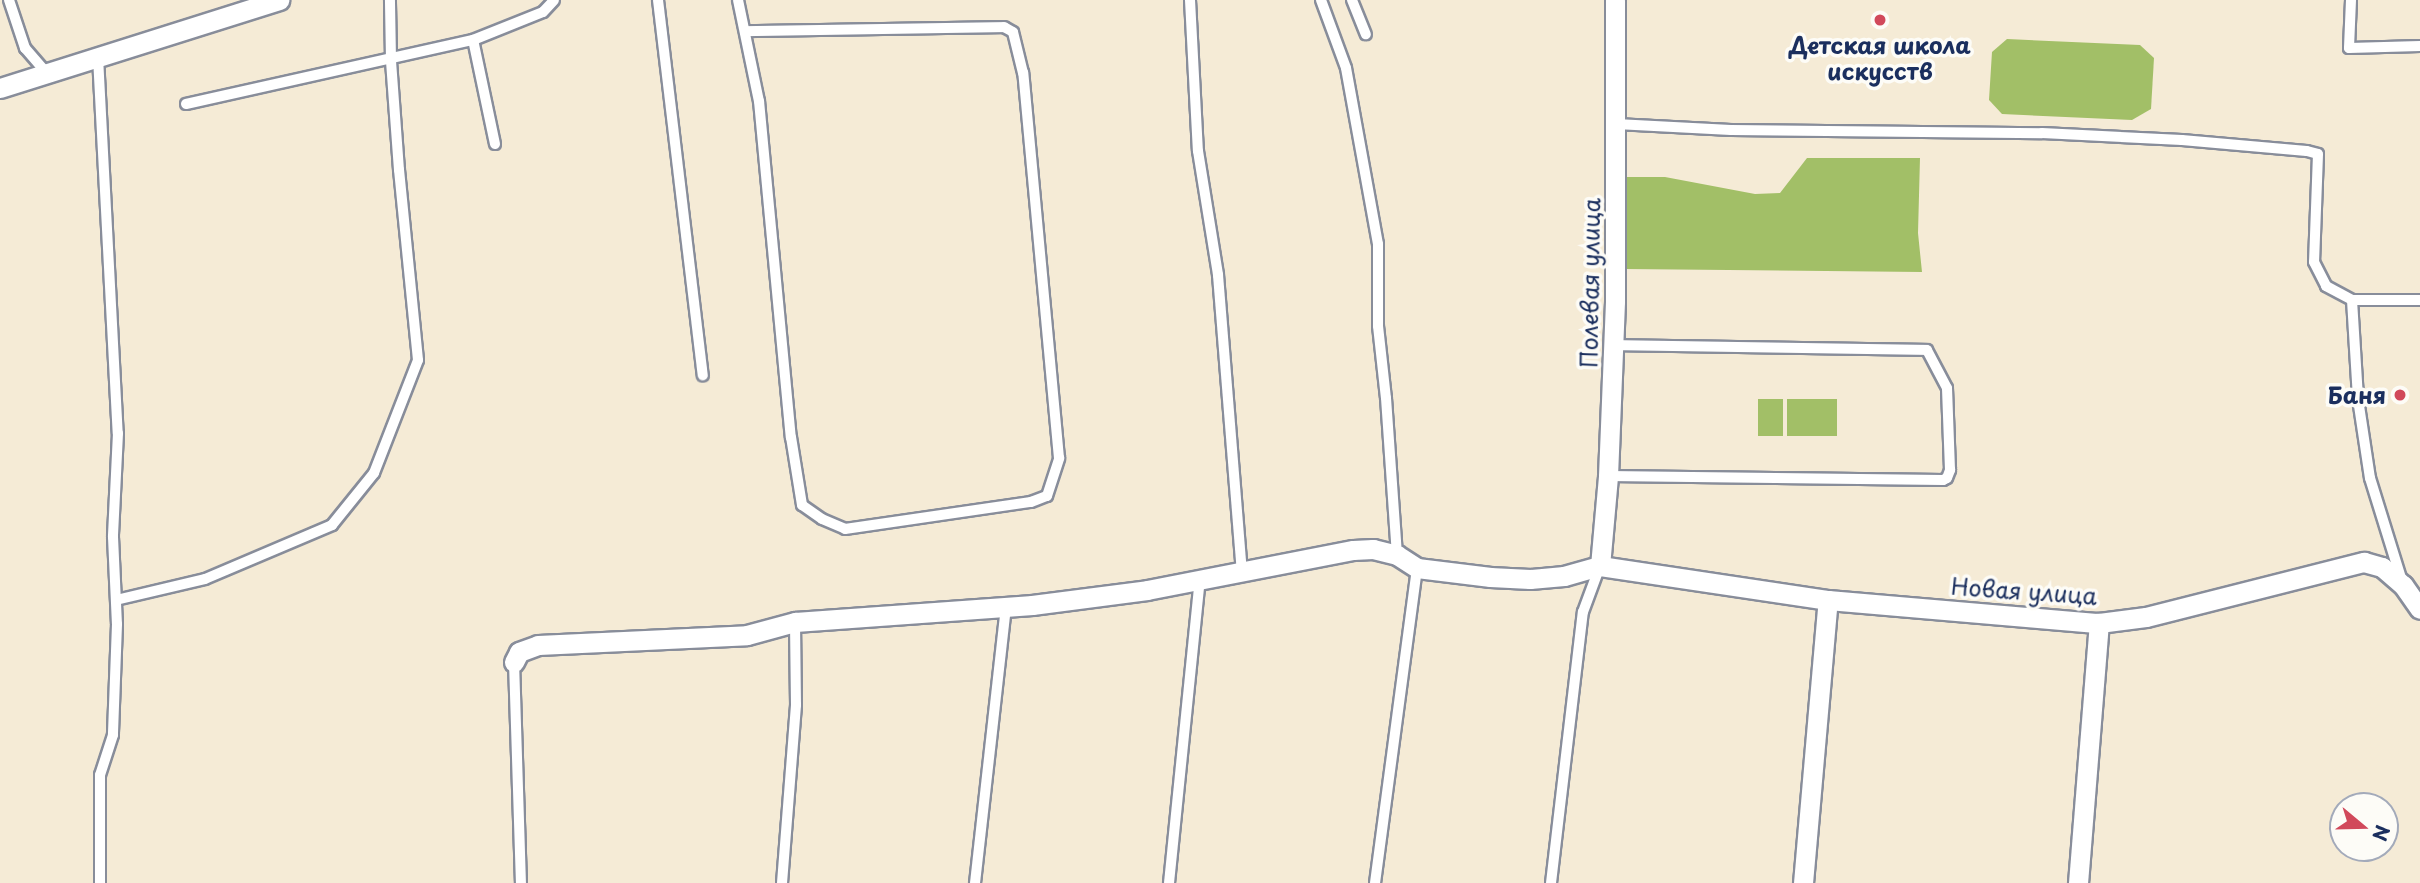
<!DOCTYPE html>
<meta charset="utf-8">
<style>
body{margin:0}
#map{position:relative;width:2420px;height:883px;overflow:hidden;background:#f5ebd6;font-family:"Playpen Sans",sans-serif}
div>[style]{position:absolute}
.green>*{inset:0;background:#a2bf67;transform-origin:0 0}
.roads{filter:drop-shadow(2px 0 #888d9a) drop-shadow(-2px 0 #888d9a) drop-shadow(0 2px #888d9a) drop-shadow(0 -2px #888d9a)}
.service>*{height:10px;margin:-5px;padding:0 5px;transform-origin:5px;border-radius:5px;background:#fff}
.minor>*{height:19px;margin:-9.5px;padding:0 9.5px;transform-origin:9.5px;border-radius:9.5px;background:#fff}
.dots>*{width:19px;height:19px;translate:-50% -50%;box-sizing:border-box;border:4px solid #fdfcf7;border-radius:50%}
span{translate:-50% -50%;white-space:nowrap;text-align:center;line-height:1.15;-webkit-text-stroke:7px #fdfcf7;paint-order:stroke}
.poi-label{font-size:23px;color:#1b2f5e;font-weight:700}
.right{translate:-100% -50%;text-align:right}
.street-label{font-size:23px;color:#1b2f5e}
.north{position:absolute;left:2329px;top:792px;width:70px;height:70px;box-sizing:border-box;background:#fdfcf7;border:2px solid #a3aaba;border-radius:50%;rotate:109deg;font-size:19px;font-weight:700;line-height:28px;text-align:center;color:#1b2f5e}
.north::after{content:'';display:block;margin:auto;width:24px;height:32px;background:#d1495b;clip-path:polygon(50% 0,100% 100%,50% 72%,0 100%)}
</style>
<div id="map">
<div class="green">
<i style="clip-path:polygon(2007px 39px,2140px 45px,2154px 58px,2151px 109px,2132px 120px,2002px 114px,1989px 100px,1992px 52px)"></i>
<i style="clip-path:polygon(1807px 158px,1920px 158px,1918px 233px,1922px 272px,1625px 269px,1627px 177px,1665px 177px,1755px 194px,1780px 193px)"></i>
<i style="left:1758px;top:399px;width:25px;height:37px"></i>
<i style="left:1787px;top:399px;width:50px;height:37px"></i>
</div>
<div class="roads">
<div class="service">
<i style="left:9px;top:0;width:51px;rotate:71.6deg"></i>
<i style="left:25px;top:48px;width:35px;rotate:49deg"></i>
<i style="left:658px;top:0;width:378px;rotate:83.2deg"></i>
<i style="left:738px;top:0;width:103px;rotate:78.3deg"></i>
<i style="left:759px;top:101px;width:338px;rotate:84.6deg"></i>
<i style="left:791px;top:437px;width:69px;rotate:80.8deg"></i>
<i style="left:802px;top:505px;width:24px;rotate:35deg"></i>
<i style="left:822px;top:519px;width:25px;rotate:23deg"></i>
<i style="left:845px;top:529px;width:188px;rotate:-8.3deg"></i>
<i style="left:1031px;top:502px;width:17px;rotate:-21deg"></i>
<i style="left:1047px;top:496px;width:40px;rotate:-72deg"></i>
<i style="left:1059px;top:458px;width:387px;rotate:-95.3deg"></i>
<i style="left:1023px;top:73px;width:42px;rotate:-103.7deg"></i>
<i style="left:1013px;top:32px;width:10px;rotate:-151deg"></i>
<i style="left:1004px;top:27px;width:258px;rotate:179.1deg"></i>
<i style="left:1190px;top:0;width:151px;rotate:87deg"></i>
<i style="left:1198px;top:151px;width:126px;rotate:80.8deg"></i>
<i style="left:1218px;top:275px;width:297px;rotate:85.4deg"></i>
<i style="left:1321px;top:0;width:72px;rotate:69.8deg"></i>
<i style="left:1346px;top:68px;width:179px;rotate:79.7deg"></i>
<i style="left:1378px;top:244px;width:82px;rotate:90deg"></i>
<i style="left:1378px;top:326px;width:72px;rotate:83.7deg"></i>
<i style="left:1386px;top:398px;width:157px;rotate:86deg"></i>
<i style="left:1352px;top:0;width:37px;rotate:68deg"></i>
<i style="left:2351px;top:0;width:48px;rotate:92.4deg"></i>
<i style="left:2349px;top:48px;width:71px;rotate:-1.6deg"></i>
<i style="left:98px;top:57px;width:377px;rotate:87deg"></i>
<i style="left:118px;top:433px;width:104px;rotate:92.8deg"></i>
<i style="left:113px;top:537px;width:87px;rotate:87.4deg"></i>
<i style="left:117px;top:624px;width:111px;rotate:92.1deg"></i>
<i style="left:113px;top:735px;width:42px;rotate:108deg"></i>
<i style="left:100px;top:775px;width:108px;rotate:90deg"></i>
<i style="left:186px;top:104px;width:294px;rotate:-12.6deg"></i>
<i style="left:1616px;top:124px;width:115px;rotate:3deg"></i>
<i style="left:1731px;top:130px;width:311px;rotate:0.6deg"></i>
<i style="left:2042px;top:133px;width:140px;rotate:2.9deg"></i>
<i style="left:2182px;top:140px;width:125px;rotate:5deg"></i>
<i style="left:2307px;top:151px;width:11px;rotate:15deg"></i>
<i style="left:2318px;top:154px;width:108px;rotate:92.1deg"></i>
<i style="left:2314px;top:262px;width:27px;rotate:63deg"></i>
<i style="left:2326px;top:286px;width:30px;rotate:28deg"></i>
<i style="left:2352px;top:300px;width:68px"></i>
<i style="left:495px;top:144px;width:106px;rotate:-101.9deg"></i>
<i style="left:473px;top:40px;width:75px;rotate:-21.8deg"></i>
<i style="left:543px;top:12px;width:16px;rotate:-47deg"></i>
<i style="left:2352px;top:300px;width:99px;rotate:86.5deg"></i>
<i style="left:2358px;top:399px;width:80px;rotate:81.4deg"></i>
<i style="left:2370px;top:478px;width:105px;rotate:72.8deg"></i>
<i style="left:1608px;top:476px;width:335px;rotate:0.7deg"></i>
<i style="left:1943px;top:480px;width:4px;rotate:-27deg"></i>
<i style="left:1947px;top:478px;width:9px;rotate:-69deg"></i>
<i style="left:1950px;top:470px;width:82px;rotate:-92.1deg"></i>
<i style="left:1947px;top:388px;width:43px;rotate:-117.8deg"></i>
<i style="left:1927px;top:350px;width:314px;rotate:-179.1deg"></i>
<i style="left:116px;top:600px;width:91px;rotate:-13.3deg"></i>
<i style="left:205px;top:579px;width:138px;rotate:-23deg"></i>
<i style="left:332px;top:525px;width:67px;rotate:-51.1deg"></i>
<i style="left:374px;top:473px;width:121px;rotate:-68.7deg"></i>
<i style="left:418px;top:360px;width:191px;rotate:-95.7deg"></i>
<i style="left:399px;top:170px;width:110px;rotate:-94.2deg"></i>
<i style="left:391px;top:60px;width:60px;rotate:-91deg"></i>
<i style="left:514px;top:662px;width:221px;rotate:88.2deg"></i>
<i style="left:782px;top:883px;width:179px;rotate:-85.5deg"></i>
<i style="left:796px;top:705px;width:83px;rotate:-90.7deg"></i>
<i style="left:975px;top:883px;width:279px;rotate:-83.6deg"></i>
<i style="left:1169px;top:883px;width:305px;rotate:-84.2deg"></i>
<i style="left:1375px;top:883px;width:318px;rotate:-82.4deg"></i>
<i style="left:1551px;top:883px;width:273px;rotate:-83.3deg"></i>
<i style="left:1583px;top:612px;width:49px;rotate:-69.7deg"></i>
</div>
<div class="minor">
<i style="left:0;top:88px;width:293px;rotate:-17.5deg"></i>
<i style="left:1600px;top:566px;width:90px;rotate:-84.9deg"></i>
<i style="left:1608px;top:476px;width:175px;rotate:-87.7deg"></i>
<i style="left:1615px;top:301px;width:301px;rotate:-90deg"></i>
<i style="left:514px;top:662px;width:11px;rotate:-63deg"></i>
<i style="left:519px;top:652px;width:20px;rotate:-20deg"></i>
<i style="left:538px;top:645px;width:209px;rotate:-2.7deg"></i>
<i style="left:747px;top:635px;width:50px;rotate:-15.2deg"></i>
<i style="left:795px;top:622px;width:238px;rotate:-4.1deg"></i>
<i style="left:1032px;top:605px;width:116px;rotate:-7.4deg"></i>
<i style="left:1147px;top:590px;width:210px;rotate:-11deg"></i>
<i style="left:1353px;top:550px;width:20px;rotate:-3deg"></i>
<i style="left:1373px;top:549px;width:25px;rotate:14deg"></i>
<i style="left:1397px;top:555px;width:24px;rotate:33deg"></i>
<i style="left:1417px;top:568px;width:74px;rotate:7deg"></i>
<i style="left:1490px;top:577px;width:40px;rotate:2.9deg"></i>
<i style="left:1530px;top:579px;width:34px;rotate:-5deg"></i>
<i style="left:1564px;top:576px;width:37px;rotate:-16deg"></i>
<i style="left:1600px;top:566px;width:231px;rotate:8.5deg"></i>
<i style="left:1828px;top:600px;width:272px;rotate:4.9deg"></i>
<i style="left:2099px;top:623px;width:47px;rotate:-7.3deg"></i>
<i style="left:2146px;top:617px;width:225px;rotate:-14.2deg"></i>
<i style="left:2364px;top:562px;width:19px;rotate:16deg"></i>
<i style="left:2382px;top:567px;width:28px;rotate:41deg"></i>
<i style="left:2403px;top:585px;width:29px;rotate:55deg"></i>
<i style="left:1803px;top:883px;width:284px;rotate:-85deg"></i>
<i style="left:2078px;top:883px;width:261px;rotate:-85.4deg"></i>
</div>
</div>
<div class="dots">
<i style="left:1880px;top:20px;background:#d1495b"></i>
<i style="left:2400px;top:395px;background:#d1495b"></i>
</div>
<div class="poi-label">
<span style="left:1880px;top:58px">Детская школа<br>искусств</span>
<span class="right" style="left:2386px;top:395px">Баня</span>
</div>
<div class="street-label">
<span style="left:1590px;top:283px;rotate:-89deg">Полевая улица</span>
<span style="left:2024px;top:591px;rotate:4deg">Новая улица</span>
</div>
<div class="north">N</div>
</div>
